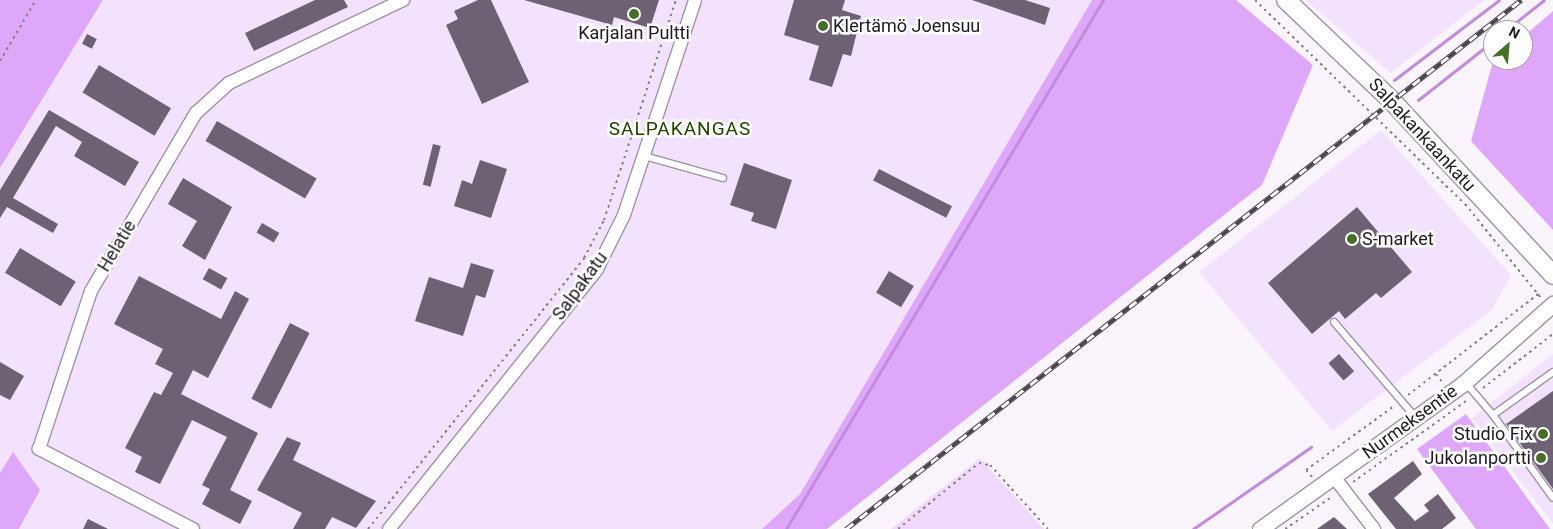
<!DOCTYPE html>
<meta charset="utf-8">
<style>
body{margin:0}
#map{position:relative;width:1553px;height:529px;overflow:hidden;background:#faf5fd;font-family:Roboto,sans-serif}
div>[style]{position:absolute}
.built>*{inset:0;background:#f3e2fd}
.green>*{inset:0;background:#f0d9fc}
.forest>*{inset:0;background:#dea7fa}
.stream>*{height:3px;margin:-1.5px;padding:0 1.5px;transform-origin:1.5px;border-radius:1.5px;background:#c28cdd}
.building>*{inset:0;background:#6d6273;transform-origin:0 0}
.path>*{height:2px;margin-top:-1px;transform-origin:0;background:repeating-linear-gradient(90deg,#858087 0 2.5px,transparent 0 6.5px)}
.roads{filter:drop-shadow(1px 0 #9e93a5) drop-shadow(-1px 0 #9e93a5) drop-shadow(0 1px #9e93a5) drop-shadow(0 -1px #9e93a5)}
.service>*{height:6px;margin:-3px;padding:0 3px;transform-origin:3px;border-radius:3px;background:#fff}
.minor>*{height:12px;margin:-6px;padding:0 6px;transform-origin:6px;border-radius:6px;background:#fff}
.tertiary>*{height:15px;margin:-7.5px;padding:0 7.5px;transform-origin:7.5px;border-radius:7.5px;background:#fff}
.secondary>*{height:18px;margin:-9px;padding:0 9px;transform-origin:9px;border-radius:9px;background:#fff}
.rail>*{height:5px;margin-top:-2.5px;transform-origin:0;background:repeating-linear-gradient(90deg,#fff 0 9px,#474249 0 18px);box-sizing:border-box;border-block:1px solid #474249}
.dots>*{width:14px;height:14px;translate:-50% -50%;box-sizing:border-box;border:2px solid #fff;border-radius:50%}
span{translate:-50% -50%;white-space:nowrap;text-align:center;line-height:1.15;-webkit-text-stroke:5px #fff;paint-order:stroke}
.poi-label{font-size:18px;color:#1f1a21}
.left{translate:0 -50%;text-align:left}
.right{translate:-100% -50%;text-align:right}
.street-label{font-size:18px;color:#1f1a21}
.neighbourhood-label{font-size:19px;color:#240;letter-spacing:1px}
.north{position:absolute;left:1483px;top:20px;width:50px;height:50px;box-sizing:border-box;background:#fff;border:1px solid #a5a3a6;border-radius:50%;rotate:27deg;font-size:14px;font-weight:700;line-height:20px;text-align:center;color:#1f1a21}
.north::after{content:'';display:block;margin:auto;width:18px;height:22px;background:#476e29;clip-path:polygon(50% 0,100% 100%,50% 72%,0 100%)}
</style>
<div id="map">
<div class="built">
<i style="clip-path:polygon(103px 0,1092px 0,800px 494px,762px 529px,19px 529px,40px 490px,13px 453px,0 473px,0 168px)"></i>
<i style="clip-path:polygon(1305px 0,1484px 0,1391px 73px)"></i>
<i style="clip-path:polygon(1381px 130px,1511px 275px,1492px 310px,1332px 431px,1199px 272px)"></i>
<i style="clip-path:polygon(1553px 354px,1553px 524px,1472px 418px)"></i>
</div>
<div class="green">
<i style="clip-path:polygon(980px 458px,1044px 529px,891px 529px)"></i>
</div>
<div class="forest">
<i style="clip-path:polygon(0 0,103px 0,0 168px)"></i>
<i style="clip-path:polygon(1092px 0,1236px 0,1313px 65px,1262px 185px,827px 529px,762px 529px,800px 494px)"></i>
<i style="clip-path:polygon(1553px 11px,1553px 230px,1471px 141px,1492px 65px,1498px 60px,1523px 60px,1523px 37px)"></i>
<i style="clip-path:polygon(1466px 414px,1550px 529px,1476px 529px,1417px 449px)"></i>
<i style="clip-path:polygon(13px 452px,40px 490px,19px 529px,0 529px,0 473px)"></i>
</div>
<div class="stream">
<i style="left:1506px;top:30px;width:48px;rotate:-38.3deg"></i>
<i style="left:1394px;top:80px;width:132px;rotate:-37.3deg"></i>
<i style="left:1418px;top:100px;width:95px;rotate:-38.2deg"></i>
<i style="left:786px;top:529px;width:617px;rotate:-59.07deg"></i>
<i style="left:1193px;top:529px;width:144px;rotate:-34.8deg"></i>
</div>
<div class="building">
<i style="clip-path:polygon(315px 0,344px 0,348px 7px,254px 51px,245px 33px)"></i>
<i style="clip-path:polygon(478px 0,491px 0,529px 82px,482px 104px,446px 25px,458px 19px,454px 11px)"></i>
<i style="clip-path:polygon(524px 0,659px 0,650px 28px,614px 17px,612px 25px)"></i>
<i style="clip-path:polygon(794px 0,845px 0,842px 10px,861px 16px,851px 56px,843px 54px,832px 87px,809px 80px,819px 46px,784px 35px)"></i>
<i style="clip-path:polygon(972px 0,1025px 0,1050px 8px,1045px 25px)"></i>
<i style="left:87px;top:34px;width:11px;height:11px;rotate:27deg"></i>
<i style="left:99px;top:65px;width:84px;height:32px;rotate:31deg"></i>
<i style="clip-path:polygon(49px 110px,139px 162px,125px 186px,74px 156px,82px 142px,56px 126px,13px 198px,58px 224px,53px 233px,7px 207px,0 218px,0 190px)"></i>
<i style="left:217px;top:121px;width:115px;height:23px;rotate:30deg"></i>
<i style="left:433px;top:144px;width:8px;height:42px;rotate:14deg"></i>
<i style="clip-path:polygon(480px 160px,507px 169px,491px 218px,454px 206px,462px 180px,472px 184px)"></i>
<i style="clip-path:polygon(744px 163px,792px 180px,776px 229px,751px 221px,754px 213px,730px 205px)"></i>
<i style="left:879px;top:169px;width:82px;height:13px;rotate:27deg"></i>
<i style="clip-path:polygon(183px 178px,232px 207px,205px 260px,182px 246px,197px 221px,168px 204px)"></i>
<i style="clip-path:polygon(1357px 207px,1412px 272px,1381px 298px,1376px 293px,1345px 319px,1339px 311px,1312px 334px,1268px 283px)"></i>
<i style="left:262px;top:223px;width:20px;height:11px;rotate:30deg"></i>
<i style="left:20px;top:248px;width:65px;height:29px;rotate:31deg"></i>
<i style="clip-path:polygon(471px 263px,494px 270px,485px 298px,476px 295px,463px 336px,415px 321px,429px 277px,463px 288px)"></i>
<i style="left:209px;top:268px;width:21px;height:13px;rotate:29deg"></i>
<i style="left:889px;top:271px;width:29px;height:25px;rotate:31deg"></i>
<i style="clip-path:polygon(139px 276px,221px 319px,235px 291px,249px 299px,208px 378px,193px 370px,181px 394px,258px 433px,230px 490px,252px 501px,240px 524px,202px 504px,210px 489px,202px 485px,227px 437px,192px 420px,160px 484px,135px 472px,142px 457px,125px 448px,154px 392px,161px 395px,173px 373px,155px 364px,163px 349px,114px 324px)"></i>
<i style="left:290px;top:323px;width:22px;height:85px;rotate:27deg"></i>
<i style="left:1339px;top:354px;width:23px;height:14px;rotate:49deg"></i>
<i style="clip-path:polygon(0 362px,24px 376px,10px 400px,0 395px)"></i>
<i style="clip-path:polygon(1553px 391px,1553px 489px,1506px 424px)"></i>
<i style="clip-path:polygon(287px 437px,301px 443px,293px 460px,376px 501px,356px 528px,332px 517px,325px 529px,293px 529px,302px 513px,257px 490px)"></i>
<i style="clip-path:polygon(1413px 461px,1422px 474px,1394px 498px,1415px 521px,1429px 511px,1424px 505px,1438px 494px,1456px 518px,1442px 529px,1396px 529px,1368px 494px)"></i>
<i style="clip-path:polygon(1334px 517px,1347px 529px,1317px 529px)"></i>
<i style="clip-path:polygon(88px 519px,108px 529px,83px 529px)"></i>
</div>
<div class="path">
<i style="left:1255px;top:0;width:293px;rotate:44.2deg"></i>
<i style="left:1465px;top:204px;width:121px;rotate:51deg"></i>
<i style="left:0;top:61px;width:71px;rotate:-59.5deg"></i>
<i style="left:1436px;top:374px;width:10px;rotate:53deg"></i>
<i style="left:1483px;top:388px;width:88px;rotate:-37.6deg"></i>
<i style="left:1408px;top:395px;width:165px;rotate:-37.8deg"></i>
<i style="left:1312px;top:477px;width:9px;rotate:-131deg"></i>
<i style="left:1306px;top:470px;width:109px;rotate:-36deg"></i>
<i style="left:1353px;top:482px;width:143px;rotate:-35.6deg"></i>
<i style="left:368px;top:529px;width:347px;rotate:-51.4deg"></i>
<i style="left:584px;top:258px;width:43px;rotate:-62.2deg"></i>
<i style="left:604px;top:220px;width:231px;rotate:-71.9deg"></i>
<i style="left:898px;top:529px;width:104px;rotate:-39.2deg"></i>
<i style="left:979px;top:463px;width:11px;rotate:10deg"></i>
<i style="left:990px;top:465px;width:86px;rotate:47.8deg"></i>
<i style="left:1285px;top:529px;width:58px;rotate:-34.5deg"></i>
</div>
<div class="roads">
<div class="service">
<i style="left:644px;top:156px;width:82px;rotate:15.6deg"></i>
<i style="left:1334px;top:322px;width:125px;rotate:49.5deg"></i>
<i style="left:1465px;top:382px;width:43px;rotate:49.7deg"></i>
<i style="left:1493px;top:415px;width:74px;rotate:-35.6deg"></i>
<i style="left:1493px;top:415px;width:102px;rotate:54.1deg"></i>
</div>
<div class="minor">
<i style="left:1334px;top:477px;width:66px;rotate:52.4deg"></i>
<i style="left:193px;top:529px;width:174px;rotate:-152.5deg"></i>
<i style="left:39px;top:449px;width:166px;rotate:-71.8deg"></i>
<i style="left:91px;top:291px;width:207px;rotate:-59.5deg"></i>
<i style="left:196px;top:113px;width:45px;rotate:-42.3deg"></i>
<i style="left:229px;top:83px;width:193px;rotate:-25.5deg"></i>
<i style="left:389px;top:529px;width:333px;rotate:-51.3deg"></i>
<i style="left:597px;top:269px;width:60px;rotate:-63.4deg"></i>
<i style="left:624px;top:215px;width:226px;rotate:-71.7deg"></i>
</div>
<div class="tertiary">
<i style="left:1260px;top:529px;width:252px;rotate:-35.6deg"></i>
<i style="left:1465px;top:382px;width:118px;rotate:-41.6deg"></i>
</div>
<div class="secondary">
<i style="left:1286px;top:0;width:146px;rotate:43.6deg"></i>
<i style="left:1392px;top:101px;width:237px;rotate:47.2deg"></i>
</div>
</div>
<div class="rail">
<i style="left:846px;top:529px;width:858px;rotate:-38.09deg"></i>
</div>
<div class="dots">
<i style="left:634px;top:14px;background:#476e29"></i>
<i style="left:823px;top:26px;background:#476e29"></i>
<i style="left:1352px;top:239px;background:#476e29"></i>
<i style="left:1543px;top:434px;background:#476e29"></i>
<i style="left:1541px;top:458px;background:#476e29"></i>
</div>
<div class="poi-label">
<span class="left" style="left:833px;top:26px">KIertämö Joensuu</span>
<span style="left:634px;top:33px">Karjalan Pultti</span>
<span class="left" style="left:1362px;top:239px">S-market</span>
<span class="right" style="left:1533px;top:434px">Studio Fix</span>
<span class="right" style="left:1531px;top:458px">Jukolanportti</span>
</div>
<div class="street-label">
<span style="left:1422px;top:135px;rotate:47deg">Salpakankaankatu</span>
<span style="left:117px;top:246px;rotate:-59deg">Helatie</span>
<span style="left:580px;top:286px;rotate:-54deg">Salpakatu</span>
<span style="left:1410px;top:422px;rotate:-36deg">Nurmeksentie</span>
</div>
<div class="neighbourhood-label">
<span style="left:680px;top:129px">SALPAKANGAS</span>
</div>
<div class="north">N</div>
</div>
